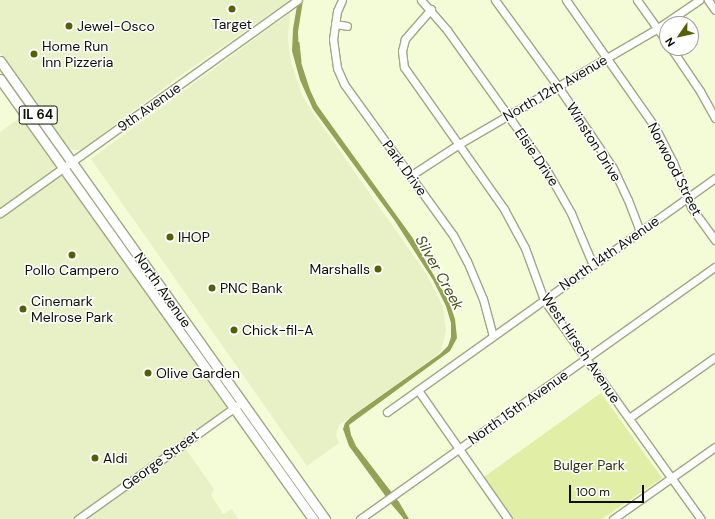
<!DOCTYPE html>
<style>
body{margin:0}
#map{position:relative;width:715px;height:519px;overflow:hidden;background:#f3fbd7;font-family:"DM Sans",sans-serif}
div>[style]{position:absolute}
.built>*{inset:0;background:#e8f0c5}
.green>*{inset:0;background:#e0eea6}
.water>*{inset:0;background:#94a156}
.stream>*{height:1.5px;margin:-0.75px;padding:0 0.75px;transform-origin:0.75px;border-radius:0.75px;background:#94a156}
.roads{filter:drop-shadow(1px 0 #a0a785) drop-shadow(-1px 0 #a0a785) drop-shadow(0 1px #a0a785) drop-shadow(0 -1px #a0a785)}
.minor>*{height:7px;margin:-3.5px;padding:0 3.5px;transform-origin:3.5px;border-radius:3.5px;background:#fff}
.major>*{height:9px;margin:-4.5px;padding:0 4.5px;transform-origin:4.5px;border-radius:4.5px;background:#fff}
.dots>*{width:11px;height:11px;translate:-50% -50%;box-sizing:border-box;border:2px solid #fff;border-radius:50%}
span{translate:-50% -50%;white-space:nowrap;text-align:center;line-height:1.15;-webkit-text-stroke:3px #fff;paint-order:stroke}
.shield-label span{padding:1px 3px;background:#fff;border:1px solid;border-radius:3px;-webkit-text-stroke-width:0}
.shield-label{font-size:13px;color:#0d0f04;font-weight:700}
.poi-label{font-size:14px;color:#0d0f04}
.left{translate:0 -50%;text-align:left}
.right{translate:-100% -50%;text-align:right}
.street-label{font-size:14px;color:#0d0f04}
.park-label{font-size:14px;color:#2f3514}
.water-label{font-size:15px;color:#49511a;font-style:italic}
.north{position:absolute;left:659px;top:16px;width:40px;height:40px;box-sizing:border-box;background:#fff;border:1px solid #9e9f9b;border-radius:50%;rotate:236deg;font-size:11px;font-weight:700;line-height:16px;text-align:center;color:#0d0f04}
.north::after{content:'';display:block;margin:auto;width:14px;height:18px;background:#556100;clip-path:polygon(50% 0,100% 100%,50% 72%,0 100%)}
.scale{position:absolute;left:569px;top:485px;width:75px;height:18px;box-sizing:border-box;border:2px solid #0d0f04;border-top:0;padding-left:5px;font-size:12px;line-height:14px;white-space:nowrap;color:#0d0f04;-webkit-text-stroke:3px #fff;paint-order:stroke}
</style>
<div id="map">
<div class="built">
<i style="clip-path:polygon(0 0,290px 0,177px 78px,83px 149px,74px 150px,67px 147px,0 53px)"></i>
<i style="clip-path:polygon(290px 13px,288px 39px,291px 62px,302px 95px,309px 107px,425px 272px,443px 306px,446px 331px,441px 350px,436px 356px,339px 425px,336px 435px,339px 443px,307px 466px,91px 159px)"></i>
<i style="clip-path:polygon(21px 117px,229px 409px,110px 496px,112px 499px,185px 448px,214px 489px,211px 495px,223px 514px,232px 509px,238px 519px,0 519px,0 132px)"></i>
</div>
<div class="green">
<i style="clip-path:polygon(601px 393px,662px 478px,602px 519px,514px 519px,484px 477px)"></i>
</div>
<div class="water">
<i style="clip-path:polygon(298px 0,303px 0,298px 32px,299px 56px,310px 90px,317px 105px,337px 133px,412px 237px,449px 302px,455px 319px,457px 338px,450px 351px,349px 425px,351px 435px,356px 446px,399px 502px,409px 519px,404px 519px,392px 505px,349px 446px,343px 429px,345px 423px,351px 417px,440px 354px,448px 346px,451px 337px,451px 323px,446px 306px,433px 280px,395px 221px,313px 109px,300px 80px,292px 51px,293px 29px)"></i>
</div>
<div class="stream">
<i style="left:299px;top:43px;width:19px;rotate:84deg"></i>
</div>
<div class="roads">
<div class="minor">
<i style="left:342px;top:0;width:12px;rotate:114deg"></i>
<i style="left:337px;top:11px;width:28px;rotate:98deg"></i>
<i style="left:333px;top:39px;width:29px;rotate:82deg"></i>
<i style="left:337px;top:68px;width:17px;rotate:66deg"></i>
<i style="left:344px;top:84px;width:186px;rotate:54.2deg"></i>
<i style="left:453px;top:235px;width:30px;rotate:62deg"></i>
<i style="left:467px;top:261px;width:41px;rotate:67.2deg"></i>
<i style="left:483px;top:299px;width:38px;rotate:75deg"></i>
<i style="left:421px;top:0;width:40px;rotate:49deg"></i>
<i style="left:447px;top:30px;width:171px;rotate:54.5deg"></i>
<i style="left:546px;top:169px;width:51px;rotate:60.4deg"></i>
<i style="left:571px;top:213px;width:56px;rotate:67.1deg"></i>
<i style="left:495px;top:0;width:105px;rotate:53.9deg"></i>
<i style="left:557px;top:85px;width:100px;rotate:56deg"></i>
<i style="left:613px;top:168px;width:35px;rotate:65deg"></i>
<i style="left:628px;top:200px;width:34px;rotate:69deg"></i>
<i style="left:566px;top:0;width:155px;rotate:55deg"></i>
<i style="left:655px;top:127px;width:39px;rotate:63deg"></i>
<i style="left:673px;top:162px;width:48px;rotate:68.2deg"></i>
<i style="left:691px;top:207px;width:41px;rotate:54deg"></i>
<i style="left:637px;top:0;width:52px;rotate:54.5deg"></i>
<i style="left:708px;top:0;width:12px;rotate:55deg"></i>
<i style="left:431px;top:9px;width:40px;rotate:131deg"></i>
<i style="left:405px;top:39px;width:12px;rotate:104deg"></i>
<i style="left:402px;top:51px;width:16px;rotate:83deg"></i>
<i style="left:404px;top:67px;width:174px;rotate:54.8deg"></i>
<i style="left:504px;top:209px;width:44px;rotate:61.7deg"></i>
<i style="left:525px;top:248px;width:55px;rotate:69.9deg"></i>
<i style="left:544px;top:300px;width:269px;rotate:54.4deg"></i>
<i style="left:335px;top:24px;width:12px;rotate:9deg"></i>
<i style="left:671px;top:48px;width:52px;rotate:56deg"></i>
<i style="left:700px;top:91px;width:31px;rotate:61deg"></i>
<i style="left:410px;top:176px;width:59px;rotate:-33.1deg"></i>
<i style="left:459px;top:144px;width:230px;rotate:-30.2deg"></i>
<i style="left:658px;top:28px;width:50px;rotate:-34.3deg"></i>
<i style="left:0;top:213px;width:366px;rotate:-35.6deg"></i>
<i style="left:418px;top:390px;width:157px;rotate:55.1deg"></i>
<i style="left:387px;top:412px;width:403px;rotate:-35.5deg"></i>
<i style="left:629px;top:418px;width:105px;rotate:-35.3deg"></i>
<i style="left:78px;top:519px;width:201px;rotate:-35.5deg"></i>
<i style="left:360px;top:519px;width:435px;rotate:-35.4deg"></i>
<i style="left:613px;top:519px;width:125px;rotate:-35.2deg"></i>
</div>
<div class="major">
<i style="left:0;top:61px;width:562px;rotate:54.64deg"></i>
<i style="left:0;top:79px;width:540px;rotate:54.57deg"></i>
</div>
</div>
<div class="dots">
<i style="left:232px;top:9px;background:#556100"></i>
<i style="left:69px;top:26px;background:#556100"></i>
<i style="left:34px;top:54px;background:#556100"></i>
<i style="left:170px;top:237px;background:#556100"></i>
<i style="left:72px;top:255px;background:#556100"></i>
<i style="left:378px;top:269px;background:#556100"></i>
<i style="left:212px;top:288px;background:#556100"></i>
<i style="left:23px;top:309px;background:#556100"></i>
<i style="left:234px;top:330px;background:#556100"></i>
<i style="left:148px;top:373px;background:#556100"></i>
<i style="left:95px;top:458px;background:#556100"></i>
</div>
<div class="shield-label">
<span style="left:38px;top:115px">IL 64</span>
</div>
<div class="poi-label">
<span style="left:232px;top:24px">Target</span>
<span class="left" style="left:77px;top:26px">Jewel-Osco</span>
<span class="left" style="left:42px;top:54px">Home Run<br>Inn Pizzeria</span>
<span class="left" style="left:178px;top:237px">IHOP</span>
<span class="right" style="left:370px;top:269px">Marshalls</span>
<span style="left:72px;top:270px">Pollo Campero</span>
<span class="left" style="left:220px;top:288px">PNC Bank</span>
<span class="left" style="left:31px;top:309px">Cinemark<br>Melrose Park</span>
<span class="left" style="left:242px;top:330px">Chick-fil-A</span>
<span class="left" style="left:156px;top:373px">Olive Garden</span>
<span class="left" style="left:103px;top:458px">Aldi</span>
</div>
<div class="street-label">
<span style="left:555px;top:88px;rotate:-30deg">North 12th Avenue</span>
<span style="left:149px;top:107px;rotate:-35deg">9th Avenue</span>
<span style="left:594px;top:142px;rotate:58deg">Winston Drive</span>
<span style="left:537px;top:157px;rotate:56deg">Elsie Drive</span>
<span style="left:405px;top:168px;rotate:54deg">Park Drive</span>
<span style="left:675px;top:169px;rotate:63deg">Norwood Street</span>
<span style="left:609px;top:253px;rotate:-35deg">North 14th Avenue</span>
<span style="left:163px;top:290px;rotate:55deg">North Avenue</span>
<span style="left:581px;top:348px;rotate:56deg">West Hirsch Avenue</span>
<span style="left:518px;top:407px;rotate:-35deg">North 15th Avenue</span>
<span style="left:160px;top:460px;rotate:-36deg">George Street</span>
</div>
<div class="park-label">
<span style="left:589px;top:465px">Bulger Park</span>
</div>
<div class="water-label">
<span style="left:439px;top:273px;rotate:61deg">Silver Creek</span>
</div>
<div class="north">N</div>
<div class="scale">100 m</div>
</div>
